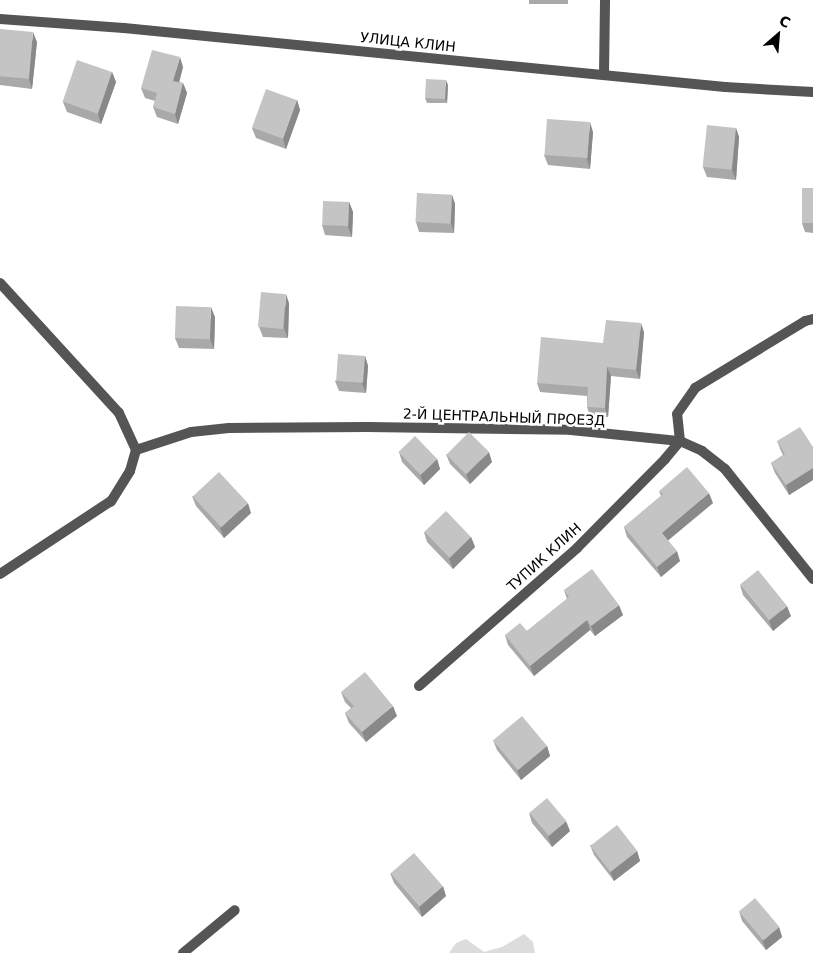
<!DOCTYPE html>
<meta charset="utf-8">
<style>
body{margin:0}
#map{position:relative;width:813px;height:953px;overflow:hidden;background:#fff;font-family:"DejaVu Sans",sans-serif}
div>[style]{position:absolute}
.green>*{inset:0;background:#dcdcdc}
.lane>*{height:10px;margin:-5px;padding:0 5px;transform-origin:5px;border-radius:5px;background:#555}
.street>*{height:10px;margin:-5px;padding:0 5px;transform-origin:5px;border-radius:5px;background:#555}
.wall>*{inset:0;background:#a9a9a9;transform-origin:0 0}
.shaded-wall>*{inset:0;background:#898989}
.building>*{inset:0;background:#c4c4c4;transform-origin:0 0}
span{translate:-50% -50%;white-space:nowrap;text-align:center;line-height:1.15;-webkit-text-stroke:5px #fff;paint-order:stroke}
.street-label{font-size:14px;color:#000}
.north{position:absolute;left:753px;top:10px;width:50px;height:50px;-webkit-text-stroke:4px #fff;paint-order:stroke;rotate:27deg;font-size:14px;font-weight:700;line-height:20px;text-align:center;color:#000}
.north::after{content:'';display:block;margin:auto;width:18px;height:22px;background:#000;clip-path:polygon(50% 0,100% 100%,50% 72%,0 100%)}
</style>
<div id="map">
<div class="green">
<i style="clip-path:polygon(524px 934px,533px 942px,535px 953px,449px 953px,456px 943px,466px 939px,484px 952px,502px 947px)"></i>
</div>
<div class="lane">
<i style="left:604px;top:74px;width:74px;rotate:-89.2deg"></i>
<i style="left:680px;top:441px;width:27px;rotate:-96deg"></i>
<i style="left:677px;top:414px;width:32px;rotate:-55deg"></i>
<i style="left:695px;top:388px;width:129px;rotate:-31.3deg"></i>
<i style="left:805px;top:321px;width:8px;rotate:-14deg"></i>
<i style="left:183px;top:953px;width:67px;rotate:-39.6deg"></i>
</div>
<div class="street">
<i style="left:0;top:19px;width:124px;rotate:4.2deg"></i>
<i style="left:124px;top:28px;width:604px;rotate:5.61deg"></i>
<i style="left:725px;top:87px;width:88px;rotate:3.3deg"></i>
<i style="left:0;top:283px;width:176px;rotate:47.5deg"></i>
<i style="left:119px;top:413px;width:41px;rotate:65.3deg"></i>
<i style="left:136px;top:450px;width:22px;rotate:106deg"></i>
<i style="left:130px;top:471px;width:36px;rotate:122deg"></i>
<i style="left:111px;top:501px;width:133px;rotate:146.7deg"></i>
<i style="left:136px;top:450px;width:58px;rotate:-18.1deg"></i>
<i style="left:191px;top:432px;width:38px;rotate:-6deg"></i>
<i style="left:229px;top:428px;width:138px;rotate:-0.4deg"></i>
<i style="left:367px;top:427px;width:204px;rotate:0.8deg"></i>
<i style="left:571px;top:430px;width:110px;rotate:5.8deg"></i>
<i style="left:680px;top:441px;width:24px;rotate:24deg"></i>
<i style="left:702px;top:451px;width:29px;rotate:38deg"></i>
<i style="left:725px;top:469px;width:141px;rotate:51.3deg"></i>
<i style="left:419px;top:686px;width:210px;rotate:-41.1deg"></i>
<i style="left:577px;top:548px;width:125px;rotate:-45.3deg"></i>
<i style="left:665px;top:459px;width:23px;rotate:-50deg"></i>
</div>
<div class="wall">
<i style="left:529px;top:0;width:39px;height:4px"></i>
<i style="clip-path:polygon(0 29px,37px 42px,32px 89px,0 85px)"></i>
<i style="clip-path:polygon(183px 67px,179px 82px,183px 83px,187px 93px,178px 124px,157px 117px,153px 107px,155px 101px,145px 98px,141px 88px)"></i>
<i style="clip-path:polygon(112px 72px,116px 82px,101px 124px,67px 112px,63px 102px)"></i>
<i style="clip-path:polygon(448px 85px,447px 103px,427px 103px,425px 98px)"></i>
<i style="clip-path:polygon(297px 100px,300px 110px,286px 149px,256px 138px,252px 128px)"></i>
<i style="clip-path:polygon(736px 128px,739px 137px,736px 180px,707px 177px,703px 167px)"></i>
<i style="clip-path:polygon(593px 132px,590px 169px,548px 165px,544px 155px)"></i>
<i style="clip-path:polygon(813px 188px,813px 233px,805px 232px,802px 223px)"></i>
<i style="clip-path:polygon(452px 195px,455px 204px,454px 233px,419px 232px,416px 222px)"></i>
<i style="clip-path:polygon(349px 202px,353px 212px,352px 237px,325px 235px,322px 225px)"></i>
<i style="clip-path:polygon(289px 303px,288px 338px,263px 337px,259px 327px)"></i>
<i style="clip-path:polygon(215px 317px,214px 349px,179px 348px,175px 338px)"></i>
<i style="clip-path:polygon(644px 332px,640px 379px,611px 376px,608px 417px,590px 416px,587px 407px,587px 396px,540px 392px,537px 383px,603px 343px)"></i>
<i style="clip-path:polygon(365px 356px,368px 366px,366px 393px,339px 391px,335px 381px)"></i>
<i style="clip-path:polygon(777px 441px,813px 447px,813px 480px,789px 495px,775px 473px,771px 463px,783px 455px,781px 451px)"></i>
<i style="clip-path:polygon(399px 452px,437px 459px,440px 469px,424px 485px,402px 462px)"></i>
<i style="clip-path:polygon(446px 454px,492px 462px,470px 484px,450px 464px)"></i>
<i style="clip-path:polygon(659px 491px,713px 503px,668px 540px,680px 561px,661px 577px,627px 537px,624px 527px,661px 496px)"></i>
<i style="clip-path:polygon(192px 496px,251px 513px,224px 538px,196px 506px)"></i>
<i style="clip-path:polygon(424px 532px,471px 537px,475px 547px,453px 569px,427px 542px)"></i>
<i style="clip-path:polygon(740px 585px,791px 616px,773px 631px,743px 595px)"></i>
<i style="clip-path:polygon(564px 590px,623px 615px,595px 636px,590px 630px,534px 676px,508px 645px,505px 635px,527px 631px,567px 599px)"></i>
<i style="clip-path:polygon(341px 692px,397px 716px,366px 742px,349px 723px,345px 713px,351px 708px,345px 702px)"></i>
<i style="clip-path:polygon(493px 740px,547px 746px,550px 756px,521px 780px,497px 750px)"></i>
<i style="clip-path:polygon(529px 813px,570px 831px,552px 847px,532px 823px)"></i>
<i style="clip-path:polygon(590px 845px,637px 851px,640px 861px,614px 881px,594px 855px)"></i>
<i style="clip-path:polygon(390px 873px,446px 896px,422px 917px,394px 883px)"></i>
<i style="clip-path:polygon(739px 911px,779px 927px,782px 937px,766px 950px,742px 921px)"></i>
</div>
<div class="shaded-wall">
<i style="clip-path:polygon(33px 32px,37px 42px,32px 89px,29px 79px)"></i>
<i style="clip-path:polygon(180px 57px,183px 67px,177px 91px,173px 81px)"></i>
<i style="clip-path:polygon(112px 72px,116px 82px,101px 124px,98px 114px)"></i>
<i style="clip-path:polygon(446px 80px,448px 85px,447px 103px,445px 98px)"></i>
<i style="clip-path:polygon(183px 83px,187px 93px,178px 124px,175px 114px)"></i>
<i style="clip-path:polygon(297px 100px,300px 110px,286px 149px,283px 139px)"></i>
<i style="clip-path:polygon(590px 122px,593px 132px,590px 169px,587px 159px)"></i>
<i style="clip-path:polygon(736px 128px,739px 137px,736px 180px,732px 170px)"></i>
<i style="clip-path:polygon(452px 195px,455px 204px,454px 233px,451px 223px)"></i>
<i style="clip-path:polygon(349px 202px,353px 212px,352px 237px,348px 227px)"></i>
<i style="clip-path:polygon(286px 294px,289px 303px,288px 338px,284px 328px)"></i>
<i style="clip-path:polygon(211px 307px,215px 317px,214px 349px,210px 339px)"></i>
<i style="clip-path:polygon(641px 323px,644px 332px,640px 379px,636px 370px)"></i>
<i style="clip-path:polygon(365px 356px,368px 366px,366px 393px,362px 383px)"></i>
<i style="clip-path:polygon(607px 367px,611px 376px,608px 417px,605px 408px)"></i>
<i style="clip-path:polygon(489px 452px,492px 462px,470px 484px,466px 474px)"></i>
<i style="clip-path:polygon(437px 459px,440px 469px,424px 485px,420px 475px)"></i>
<i style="clip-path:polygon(813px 468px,813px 480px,789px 495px,786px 485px)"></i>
<i style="clip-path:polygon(709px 493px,713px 503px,665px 543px,662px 533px)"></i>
<i style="clip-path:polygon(248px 503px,251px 513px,224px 538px,220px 528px)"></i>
<i style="clip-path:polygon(471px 537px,475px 547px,453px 569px,449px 559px)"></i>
<i style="clip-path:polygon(677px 551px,680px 561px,661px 577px,657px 567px)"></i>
<i style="clip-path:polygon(619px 605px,623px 615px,595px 636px,591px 626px)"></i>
<i style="clip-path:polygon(787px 606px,791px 616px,773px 631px,769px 621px)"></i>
<i style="clip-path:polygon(587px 620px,590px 630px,534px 676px,530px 666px)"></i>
<i style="clip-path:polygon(393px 706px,397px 716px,366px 742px,362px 732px)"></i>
<i style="clip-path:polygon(547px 746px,550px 756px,521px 780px,517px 770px)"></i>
<i style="clip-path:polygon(566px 821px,570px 831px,552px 847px,548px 837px)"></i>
<i style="clip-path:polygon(637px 851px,640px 861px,614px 881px,610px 871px)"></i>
<i style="clip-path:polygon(443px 886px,446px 896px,422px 917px,419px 907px)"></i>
<i style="clip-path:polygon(779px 927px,782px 937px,766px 950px,762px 940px)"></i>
</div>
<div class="building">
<i style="left:0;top:29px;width:33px;height:47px;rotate:5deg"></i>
<i style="clip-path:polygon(152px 50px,180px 57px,173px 81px,183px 83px,175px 114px,153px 107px,157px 93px,141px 88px)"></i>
<i style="left:77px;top:60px;width:37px;height:44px;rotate:19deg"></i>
<i style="left:426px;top:79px;width:20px;height:19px;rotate:3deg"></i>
<i style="left:266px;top:89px;width:33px;height:41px;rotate:20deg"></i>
<i style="left:547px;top:119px;width:43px;height:36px;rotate:4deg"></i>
<i style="left:707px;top:125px;width:29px;height:42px;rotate:6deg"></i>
<i style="left:802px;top:188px;width:11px;height:35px"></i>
<i style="left:417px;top:193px;width:35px;height:29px;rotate:3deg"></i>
<i style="left:323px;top:201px;width:26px;height:24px;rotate:2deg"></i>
<i style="left:261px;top:292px;width:25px;height:35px;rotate:5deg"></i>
<i style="left:176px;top:306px;width:35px;height:32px;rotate:2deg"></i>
<i style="clip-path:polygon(606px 320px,641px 323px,636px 370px,607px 367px,605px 408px,587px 407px,588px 387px,537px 383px,541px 337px,603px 343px)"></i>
<i style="left:338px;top:354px;width:27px;height:27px;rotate:4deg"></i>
<i style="clip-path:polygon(800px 427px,813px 447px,813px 468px,786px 485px,771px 463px,785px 454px,777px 441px)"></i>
<i style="left:469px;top:432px;width:28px;height:32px;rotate:45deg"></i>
<i style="left:415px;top:436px;width:32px;height:23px;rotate:46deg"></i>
<i style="clip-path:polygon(687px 467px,709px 493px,662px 533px,677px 551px,657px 567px,624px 527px,663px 494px,659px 491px)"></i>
<i style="left:219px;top:472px;width:42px;height:36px;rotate:47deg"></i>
<i style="left:446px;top:511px;width:36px;height:30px;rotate:46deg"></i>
<i style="clip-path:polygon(592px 569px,619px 605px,591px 626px,587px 620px,530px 666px,505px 635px,520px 623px,527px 631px,569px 597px,564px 590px)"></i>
<i style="left:758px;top:570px;width:46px;height:23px;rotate:51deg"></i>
<i style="clip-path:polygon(365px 672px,393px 706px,362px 732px,345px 713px,354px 706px,341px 692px)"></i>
<i style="left:522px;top:716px;width:39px;height:38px;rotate:50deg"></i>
<i style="left:547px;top:798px;width:30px;height:23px;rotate:50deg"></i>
<i style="left:617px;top:825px;width:33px;height:34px;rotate:52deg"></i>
<i style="left:414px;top:853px;width:44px;height:31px;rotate:49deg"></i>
<i style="left:755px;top:898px;width:38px;height:21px;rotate:50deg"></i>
</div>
<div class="street-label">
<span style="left:408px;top:42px;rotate:6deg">УЛИЦА КЛИН</span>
<span style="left:504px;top:417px;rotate:2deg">2-Й ЦЕНТРАЛЬНЫЙ ПРОЕЗД</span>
<span style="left:544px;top:557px;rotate:-42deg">ТУПИК КЛИН</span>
</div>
<div class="north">С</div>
</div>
